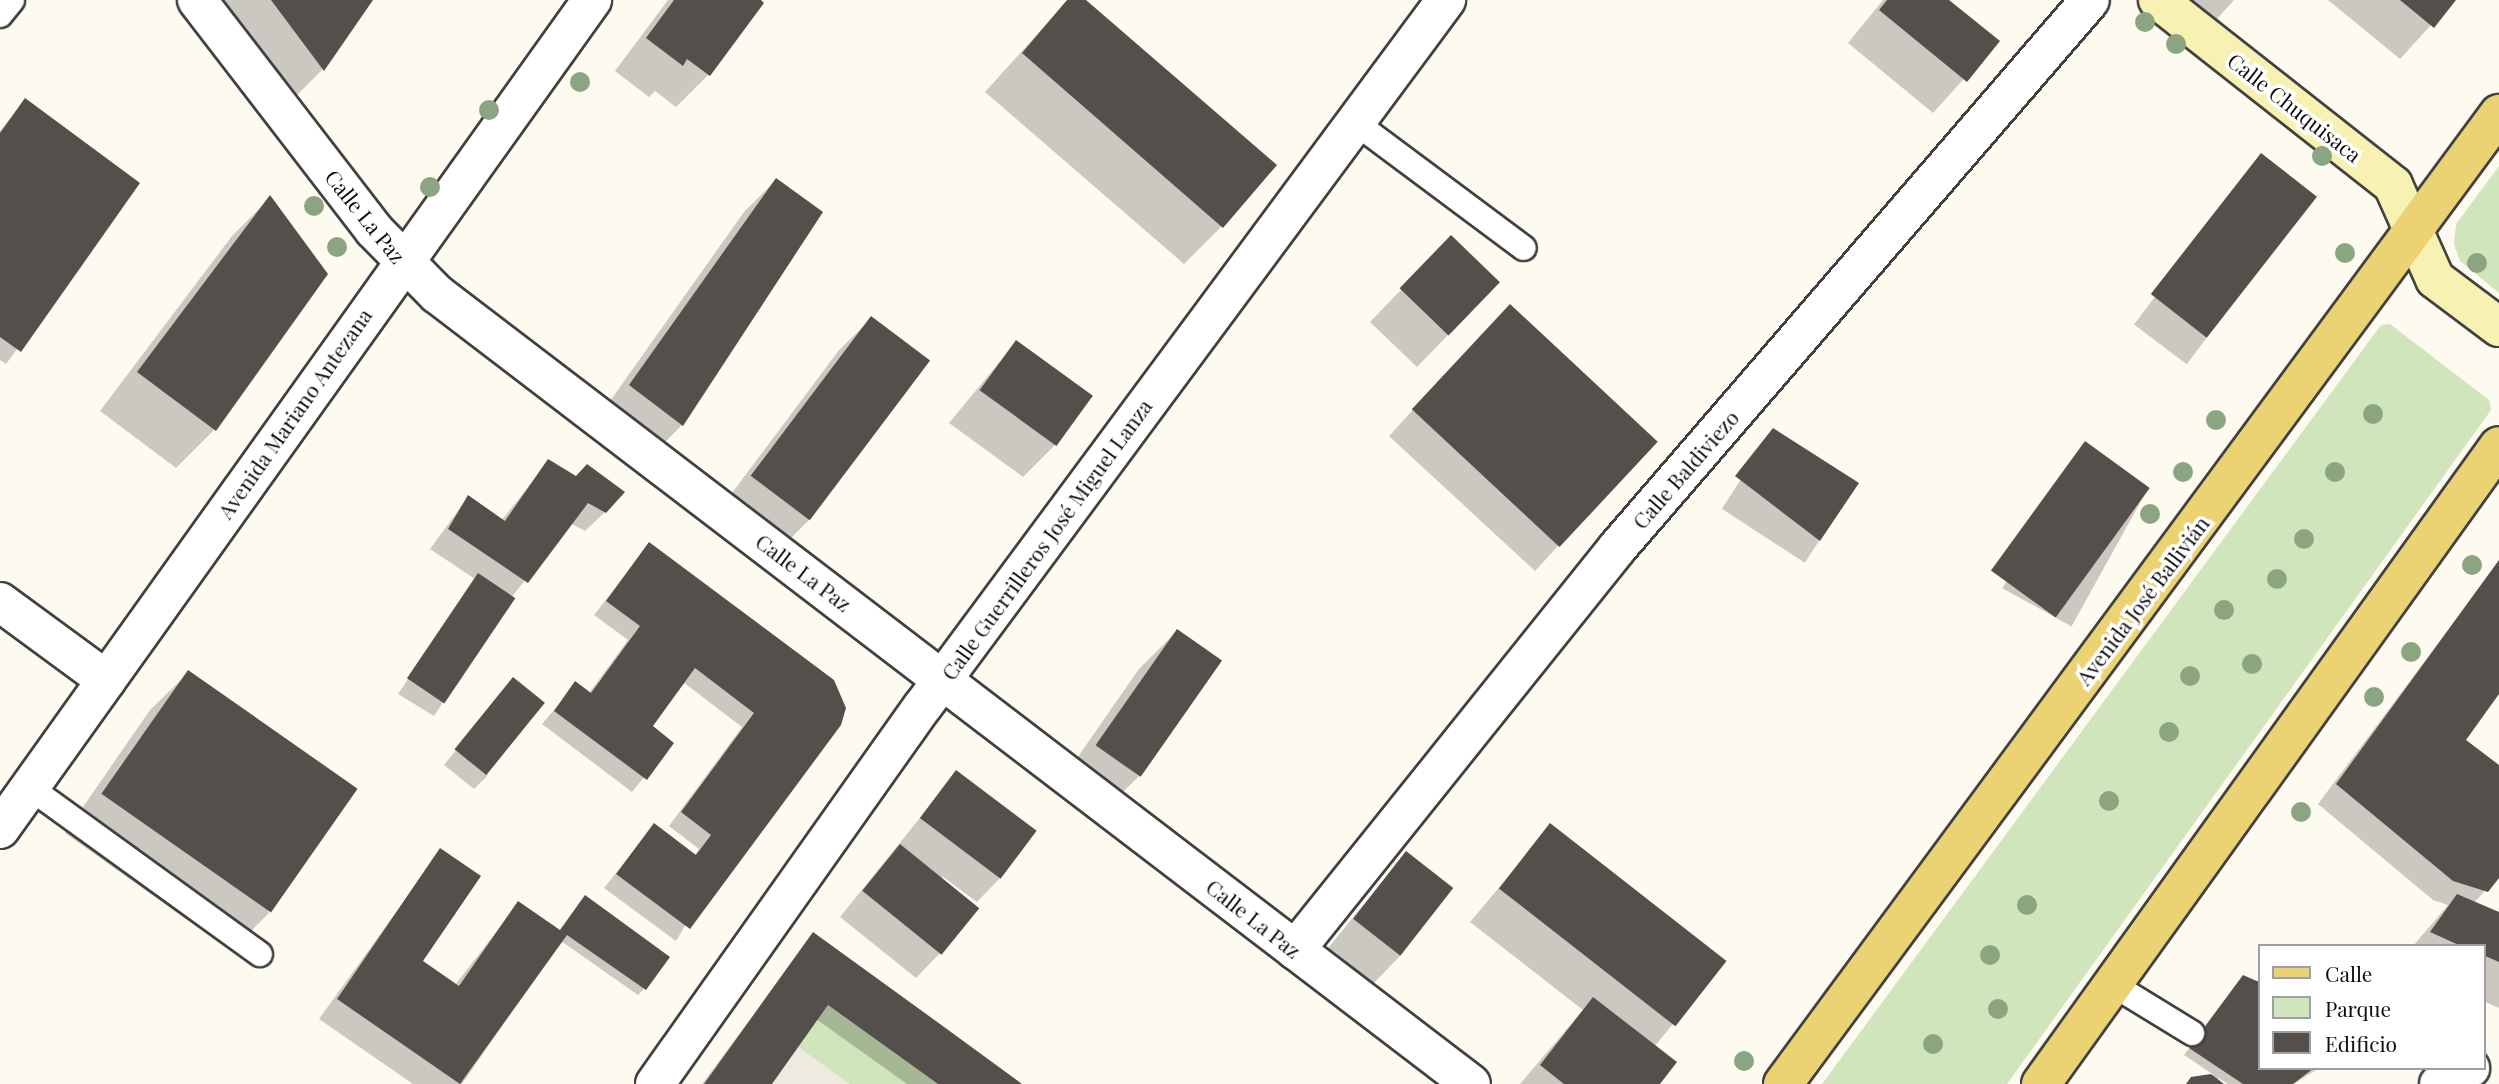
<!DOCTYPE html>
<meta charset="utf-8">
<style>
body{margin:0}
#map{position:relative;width:2499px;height:1084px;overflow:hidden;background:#fdfbf0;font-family:"Playfair Display",serif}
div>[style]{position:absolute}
.green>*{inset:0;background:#d0e5bc}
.plaza>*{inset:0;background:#edeadf}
.shadow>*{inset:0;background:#0003;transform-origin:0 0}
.building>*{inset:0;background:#554f4b;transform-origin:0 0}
.roads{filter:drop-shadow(2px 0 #414141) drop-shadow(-2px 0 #414141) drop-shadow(0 2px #414141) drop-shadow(0 -2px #414141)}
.service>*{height:24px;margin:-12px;padding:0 12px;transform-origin:12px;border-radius:12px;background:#fff}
.minor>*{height:38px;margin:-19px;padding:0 19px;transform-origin:19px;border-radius:19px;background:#fff}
.secondary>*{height:38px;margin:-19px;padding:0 19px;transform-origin:19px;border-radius:19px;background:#f7f2b1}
.primary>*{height:38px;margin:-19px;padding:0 19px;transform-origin:19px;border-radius:19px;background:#ebd272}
.trees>*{width:20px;height:20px;margin:-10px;border-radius:50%;background:#8ba580}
span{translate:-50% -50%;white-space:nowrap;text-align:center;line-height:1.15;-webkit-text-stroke:7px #fff;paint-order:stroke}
.street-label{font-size:21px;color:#0e0e0e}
.legend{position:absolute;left:2258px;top:944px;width:228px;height:126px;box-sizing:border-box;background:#fff;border:2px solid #9f9f9f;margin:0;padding:9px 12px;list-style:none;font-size:21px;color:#0e0e0e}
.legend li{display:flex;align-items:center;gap:14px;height:35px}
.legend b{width:35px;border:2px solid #9f9f9f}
</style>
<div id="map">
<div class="green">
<i style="clip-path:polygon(2499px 166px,2499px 293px,2460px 261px,2454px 244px,2456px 224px)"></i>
<i style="clip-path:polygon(2390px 324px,2489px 400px,2491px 410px,2007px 1084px,1822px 1084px,2381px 325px)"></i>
<i style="clip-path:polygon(828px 1005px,938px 1084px,849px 1084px,798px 1047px)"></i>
</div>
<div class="plaza">
<i style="clip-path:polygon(798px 1047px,849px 1084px,772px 1084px)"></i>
</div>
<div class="shadow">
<i style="clip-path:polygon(208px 0,371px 0,322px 70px,284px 108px)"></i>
<i style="clip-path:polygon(668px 0,758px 0,708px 75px,676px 107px,655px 91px,649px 97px,615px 71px)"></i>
<i style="clip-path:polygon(1068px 0,1083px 0,1222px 226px,1184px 264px,985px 92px)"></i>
<i style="clip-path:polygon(1883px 0,1947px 0,1997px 42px,1933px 113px,1848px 43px)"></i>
<i style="clip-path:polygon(2171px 0,2234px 0,2208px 29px)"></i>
<i style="clip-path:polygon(2328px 0,2454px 0,2400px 59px)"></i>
<i style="clip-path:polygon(25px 101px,138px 184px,6px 364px,0 360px,0 131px)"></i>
<i style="left:2261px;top:156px;width:66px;height:211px;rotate:37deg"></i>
<i style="clip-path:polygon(776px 180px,682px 425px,650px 457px,598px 418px,744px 212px)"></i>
<i style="clip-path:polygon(270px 198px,214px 430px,176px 468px,100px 411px,232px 236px)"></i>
<i style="clip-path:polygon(1451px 238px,1449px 334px,1417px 367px,1370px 322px)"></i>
<i style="clip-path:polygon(872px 318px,928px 362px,809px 520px,777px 552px,720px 509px,839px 350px)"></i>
<i style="clip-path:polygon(1485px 331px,1655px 441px,1535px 571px,1389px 436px)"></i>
<i style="clip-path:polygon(1016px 342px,1055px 445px,1023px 477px,949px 423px)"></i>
<i style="left:1773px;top:430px;width:99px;height:94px;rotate:33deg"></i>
<i style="left:2079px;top:450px;width:79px;height:158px;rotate:29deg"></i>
<i style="clip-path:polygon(549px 461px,605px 512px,585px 531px,570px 523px,511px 598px,434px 716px,398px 694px,475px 579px,430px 549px,468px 497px,501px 521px)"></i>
<i style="clip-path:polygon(649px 544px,832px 681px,676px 941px,604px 888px,654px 826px,694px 856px,699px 849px,669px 826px,742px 727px,683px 682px,650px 726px,672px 743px,632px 792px,542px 724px,576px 684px,589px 693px,628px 640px,594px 615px)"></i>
<i style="clip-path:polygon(2499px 562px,2499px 691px,2465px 739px,2499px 767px,2499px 875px,2474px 903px,2499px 912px,2499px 1008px,2483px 1001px,2483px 946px,2413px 946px,2448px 905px,2433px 900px,2318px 804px)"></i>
<i style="clip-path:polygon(1177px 631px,1139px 776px,1101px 814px,1059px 784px,1139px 669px)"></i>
<i style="clip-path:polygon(189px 672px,269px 913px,231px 951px,65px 833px,150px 710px)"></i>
<i style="clip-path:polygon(513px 680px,487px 776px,474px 789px,444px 765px)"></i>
<i style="clip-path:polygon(957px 772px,1001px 877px,977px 902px,942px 876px,940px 953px,916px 978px,840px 917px)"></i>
<i style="clip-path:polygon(1551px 826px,1725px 961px,1654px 1047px,1658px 1084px,1520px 1084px,1583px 1010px,1470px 922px)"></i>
<i style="clip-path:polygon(441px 850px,421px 962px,455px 985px,518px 904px,559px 932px,579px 904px,644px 989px,638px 995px,561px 941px,462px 1084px,413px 1084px,319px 1019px)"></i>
<i style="clip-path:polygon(1406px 853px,1400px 956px,1368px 989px,1324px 953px)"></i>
<i style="clip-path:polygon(813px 935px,1019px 1084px,907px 1084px,816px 1019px,770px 1084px,702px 1084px)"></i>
<i style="clip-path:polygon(2243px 977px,2259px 984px,2259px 1068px,2319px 1068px,2294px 1084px,2228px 1084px,2217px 1077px,2222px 1084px,2186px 1084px,2214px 1075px,2184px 1055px)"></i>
</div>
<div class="building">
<i style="clip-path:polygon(271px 0,373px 0,324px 71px)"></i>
<i style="clip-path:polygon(674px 0,761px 0,764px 3px,710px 76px,687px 59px,683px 66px,646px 38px)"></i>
<i style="clip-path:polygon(1067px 0,1086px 0,1277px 165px,1223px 228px,1022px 53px)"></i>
<i style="clip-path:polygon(1887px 0,1949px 0,2000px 41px,1967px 82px,1879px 10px)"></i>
<i style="clip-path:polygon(2400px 0,2456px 0,2434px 28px)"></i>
<i style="clip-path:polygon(25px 98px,140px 183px,21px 352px,0 337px,0 133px)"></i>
<i style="left:2261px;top:153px;width:71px;height:179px;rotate:38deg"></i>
<i style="clip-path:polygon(776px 178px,823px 212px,683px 426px,629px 385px)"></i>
<i style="clip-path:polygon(270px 195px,328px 274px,216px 431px,137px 372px)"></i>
<i style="left:1451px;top:235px;width:68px;height:74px;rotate:44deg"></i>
<i style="left:1510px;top:304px;width:202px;height:144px;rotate:43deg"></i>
<i style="left:871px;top:316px;width:74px;height:200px;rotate:37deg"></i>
<i style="left:1016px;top:340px;width:95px;height:62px;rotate:36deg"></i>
<i style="clip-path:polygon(1773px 428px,1859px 483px,1820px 541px,1735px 476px)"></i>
<i style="left:2085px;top:441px;width:80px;height:160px;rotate:36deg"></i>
<i style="clip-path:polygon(548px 459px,576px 476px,587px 464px,625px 492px,606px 513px,588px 503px,528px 583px,448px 529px,468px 495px,505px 521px)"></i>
<i style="clip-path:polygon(649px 542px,834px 680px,846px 708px,841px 725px,690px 929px,616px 874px,654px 823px,696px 855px,711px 835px,681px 812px,754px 713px,695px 668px,653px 726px,674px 743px,647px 780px,554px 711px,575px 681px,591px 693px,640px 626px,606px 601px)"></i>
<i style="clip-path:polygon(2499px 560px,2499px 694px,2466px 740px,2499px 765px,2499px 878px,2488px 892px,2453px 881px,2336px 784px)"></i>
<i style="left:478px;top:573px;width:45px;height:127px;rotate:34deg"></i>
<i style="left:1177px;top:629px;width:55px;height:142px;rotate:35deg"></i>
<i style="left:188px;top:670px;width:207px;height:151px;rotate:35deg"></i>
<i style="left:513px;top:677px;width:41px;height:93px;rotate:39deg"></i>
<i style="left:956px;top:770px;width:101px;height:60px;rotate:37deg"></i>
<i style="left:1550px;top:823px;width:224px;height:83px;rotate:38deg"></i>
<i style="left:900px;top:844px;width:102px;height:60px;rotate:39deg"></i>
<i style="clip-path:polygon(440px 848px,481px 876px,423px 961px,459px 986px,518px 901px,560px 930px,585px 895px,670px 957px,646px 990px,567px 935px,460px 1084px,337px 999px)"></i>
<i style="left:1406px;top:851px;width:60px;height:86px;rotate:38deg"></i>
<i style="clip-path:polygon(2457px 894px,2499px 912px,2499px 962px,2483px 955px,2483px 946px,2461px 946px,2430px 932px)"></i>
<i style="clip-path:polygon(813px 932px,940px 1024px,1022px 1084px,938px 1084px,828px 1005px,772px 1084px,704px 1084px)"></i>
<i style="clip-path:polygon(2243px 975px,2259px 982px,2259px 1068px,2314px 1068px,2293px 1084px,2243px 1084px,2189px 1048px)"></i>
<i style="clip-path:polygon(1593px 997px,1677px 1062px,1660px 1084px,1564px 1084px,1540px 1065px)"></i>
<i style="clip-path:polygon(2211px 1074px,2224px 1084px,2186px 1084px,2191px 1077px)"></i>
</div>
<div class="roads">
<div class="service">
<i style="left:0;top:15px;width:19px;rotate:-51deg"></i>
<i style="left:1352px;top:120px;width:214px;rotate:36.7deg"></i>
<i style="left:29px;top:787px;width:285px;rotate:35.9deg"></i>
<i style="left:2112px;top:984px;width:94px;rotate:31.5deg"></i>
</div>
<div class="minor">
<i style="left:197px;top:0;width:290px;rotate:52.4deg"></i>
<i style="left:374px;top:230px;width:90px;rotate:45.5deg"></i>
<i style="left:437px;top:294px;width:1301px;rotate:37.38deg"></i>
<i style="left:0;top:602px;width:132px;rotate:36.3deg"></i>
<i style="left:0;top:829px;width:1019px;rotate:-54.47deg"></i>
<i style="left:1295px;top:950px;width:516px;rotate:-51.29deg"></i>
<i style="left:1618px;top:547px;width:722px;rotate:-49.21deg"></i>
<i style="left:655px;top:1084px;width:463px;rotate:-54.7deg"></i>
<i style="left:923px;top:706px;width:879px;rotate:-53.47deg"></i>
<i style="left:2439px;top:1084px;width:35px;rotate:-27deg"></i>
</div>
<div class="secondary">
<i style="left:2158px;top:0;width:299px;rotate:38.2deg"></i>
<i style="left:2393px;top:185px;width:103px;rotate:65.9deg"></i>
<i style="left:2435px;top:279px;width:80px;rotate:36.9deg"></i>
</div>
<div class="primary">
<i style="left:1783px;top:1084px;width:1206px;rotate:-53.57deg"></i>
<i style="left:2041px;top:1084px;width:785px;rotate:-54.33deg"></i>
</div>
</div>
<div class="trees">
<i style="left:2145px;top:22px"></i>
<i style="left:2176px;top:44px"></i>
<i style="left:580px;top:82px"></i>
<i style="left:489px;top:110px"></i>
<i style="left:2322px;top:156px"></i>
<i style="left:430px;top:187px"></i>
<i style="left:314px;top:206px"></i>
<i style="left:337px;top:247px"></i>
<i style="left:2345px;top:253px"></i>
<i style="left:2477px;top:263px"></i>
<i style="left:2373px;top:414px"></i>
<i style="left:2216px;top:420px"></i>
<i style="left:2183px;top:472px"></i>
<i style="left:2335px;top:472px"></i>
<i style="left:2150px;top:514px"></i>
<i style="left:2304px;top:539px"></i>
<i style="left:2472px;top:565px"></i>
<i style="left:2277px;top:579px"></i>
<i style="left:2224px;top:610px"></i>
<i style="left:2411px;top:652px"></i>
<i style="left:2252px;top:664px"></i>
<i style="left:2190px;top:676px"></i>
<i style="left:2374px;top:697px"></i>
<i style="left:2169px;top:732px"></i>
<i style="left:2109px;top:801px"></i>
<i style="left:2301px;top:812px"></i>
<i style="left:2027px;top:905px"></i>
<i style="left:1990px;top:955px"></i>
<i style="left:1998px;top:1009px"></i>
<i style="left:1933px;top:1044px"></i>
<i style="left:1744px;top:1061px"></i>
</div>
<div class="street-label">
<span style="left:2295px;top:107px;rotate:38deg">Calle Chuquisaca</span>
<span style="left:366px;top:216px;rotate:51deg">Calle La Paz</span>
<span style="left:294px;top:413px;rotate:-55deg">Avenida Mariano Antezana</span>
<span style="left:1685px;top:469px;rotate:-49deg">Calle Baldiviezo</span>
<span style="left:1046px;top:539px;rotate:-54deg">Calle Guerrilleros José Miguel Lanza</span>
<span style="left:804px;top:572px;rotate:37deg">Calle La Paz</span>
<span style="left:2142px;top:600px;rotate:-53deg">Avenida José Ballivián</span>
<span style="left:1254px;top:918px;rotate:38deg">Calle La Paz</span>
</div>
<ul class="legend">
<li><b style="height:9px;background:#ebd272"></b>Calle</li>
<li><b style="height:19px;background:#d0e5bc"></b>Parque</li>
<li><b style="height:19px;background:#554f4b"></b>Edificio</li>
</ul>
</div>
